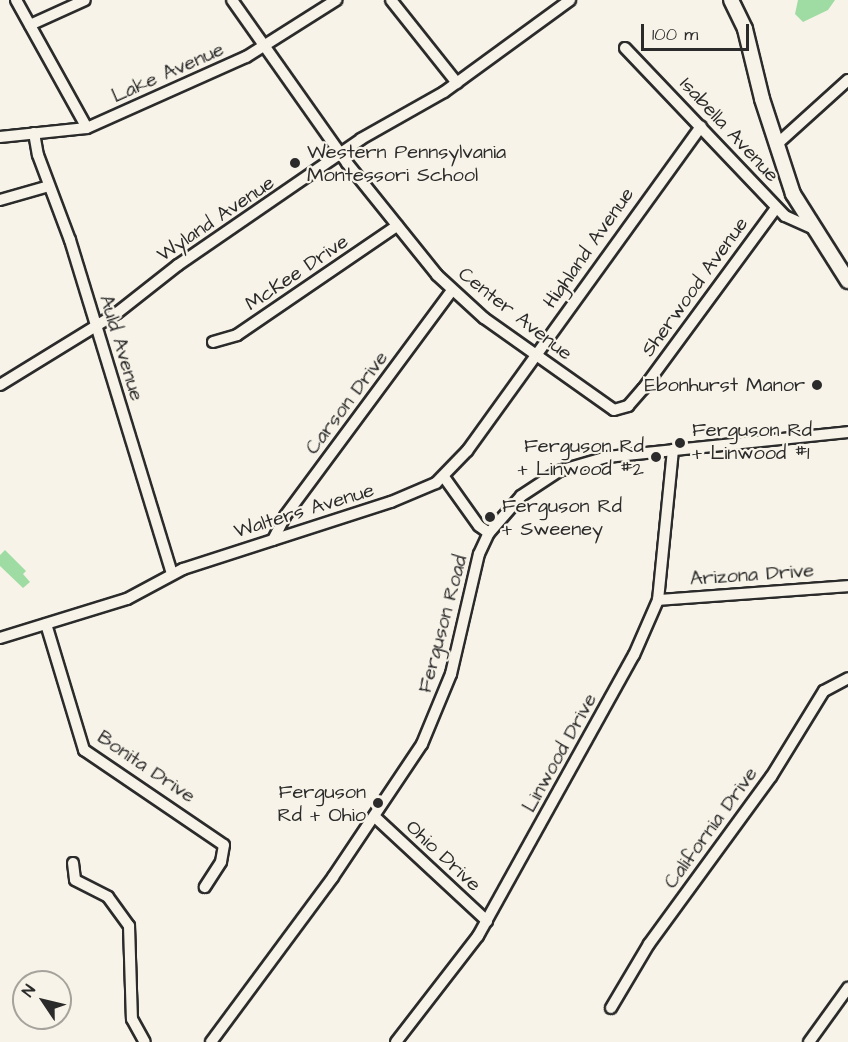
<!DOCTYPE html>
<style>
body{margin:0}
#map{position:relative;width:848px;height:1042px;overflow:hidden;background:#f7f3e8;font-family:"Architects Daughter",sans-serif}
div>[style]{position:absolute}
.green>*{inset:0;background:#9fdca3}
.roads{filter:drop-shadow(2px 0 #2b2b2b) drop-shadow(-2px 0 #2b2b2b) drop-shadow(0 2px #2b2b2b) drop-shadow(0 -2px #2b2b2b)}
.minor>*{height:10px;margin:-5px;padding:0 5px;transform-origin:5px;border-radius:5px;background:#f7f3e8}
.major>*{height:14px;margin:-7px;padding:0 7px;transform-origin:7px;border-radius:7px;background:#f7f3e8}
.dots>*{width:16px;height:16px;translate:-50% -50%;box-sizing:border-box;border:3px solid #f7f3e8;border-radius:50%}
span{translate:-50% -50%;white-space:nowrap;text-align:center;line-height:1.15;-webkit-text-stroke:4.5px #f7f3e8;paint-order:stroke}
.street-label{font-size:20px;color:#2b2b2b}
.poi-label{font-size:20px;color:#2b2b2b}
.left{translate:0 -50%;text-align:left}
.right{translate:-100% -50%;text-align:right}
.north{position:absolute;left:12px;top:970px;width:60px;height:60px;box-sizing:border-box;background:#f7f3e8;border:2px solid #a5a39c;border-radius:50%;rotate:305deg;font-size:16px;font-weight:700;line-height:24px;text-align:center;color:#2b2b2b}
.north::after{content:'';display:block;margin:auto;width:21px;height:27px;background:#2b2b2b;clip-path:polygon(50% 0,100% 100%,50% 72%,0 100%)}
.scale{position:absolute;left:641px;top:24px;width:108px;height:27px;box-sizing:border-box;border:3px solid #2b2b2b;border-top:0;padding-left:8px;font-size:18px;line-height:21px;white-space:nowrap;color:#2b2b2b;-webkit-text-stroke:4px #f7f3e8;paint-order:stroke}
</style>
<div id="map">
<div class="green">
<i style="clip-path:polygon(798px 0,835px 0,828px 10px,803px 22px,795px 14px)"></i>
<i style="clip-path:polygon(5px 550px,26px 571px,23px 574px,30px 582px,23px 588px,0 566px,0 555px)"></i>
</div>
<div class="roads">
<div class="minor">
<i style="left:16px;top:0;width:146px;rotate:61deg"></i>
<i style="left:232px;top:0;width:199px;rotate:54.8deg"></i>
<i style="left:347px;top:163px;width:144px;rotate:51.2deg"></i>
<i style="left:437px;top:275px;width:64px;rotate:42.5deg"></i>
<i style="left:484px;top:318px;width:159px;rotate:35.3deg"></i>
<i style="left:614px;top:410px;width:15px;rotate:-16deg"></i>
<i style="left:628px;top:406px;width:23px;rotate:-49deg"></i>
<i style="left:643px;top:389px;width:225px;rotate:-53.7deg"></i>
<i style="left:391px;top:0;width:106px;rotate:51.5deg"></i>
<i style="left:30px;top:25px;width:60px;rotate:-24.4deg"></i>
<i style="left:625px;top:48px;width:232px;rotate:46.4deg"></i>
<i style="left:785px;top:216px;width:30px;rotate:24deg"></i>
<i style="left:34px;top:133px;width:22px;rotate:80deg"></i>
<i style="left:38px;top:155px;width:91px;rotate:69.4deg"></i>
<i style="left:70px;top:240px;width:349px;rotate:73deg"></i>
<i style="left:0;top:137px;width:87px;rotate:-5.9deg"></i>
<i style="left:87px;top:128px;width:174px;rotate:-24.1deg"></i>
<i style="left:246px;top:57px;width:107px;rotate:-32.3deg"></i>
<i style="left:776px;top:145px;width:97px;rotate:-42.1deg"></i>
<i style="left:0;top:200px;width:51px;rotate:-15.9deg"></i>
<i style="left:213px;top:342px;width:25px;rotate:-16deg"></i>
<i style="left:237px;top:335px;width:194px;rotate:-34.3deg"></i>
<i style="left:0;top:385px;width:137px;rotate:-31.6deg"></i>
<i style="left:117px;top:313px;width:78px;rotate:-38.2deg"></i>
<i style="left:178px;top:265px;width:222px;rotate:-34.5deg"></i>
<i style="left:361px;top:139px;width:95px;rotate:-29.5deg"></i>
<i style="left:444px;top:92px;width:156px;rotate:-36.1deg"></i>
<i style="left:444px;top:477px;width:60px;rotate:54.5deg"></i>
<i style="left:479px;top:526px;width:12px;rotate:35deg"></i>
<i style="left:273px;top:540px;width:27px;rotate:-63deg"></i>
<i style="left:285px;top:516px;width:281px;rotate:-53.5deg"></i>
<i style="left:658px;top:600px;width:191px;rotate:-4.2deg"></i>
<i style="left:46px;top:624px;width:132px;rotate:73.2deg"></i>
<i style="left:84px;top:750px;width:169px;rotate:34.2deg"></i>
<i style="left:224px;top:845px;width:17px;rotate:100deg"></i>
<i style="left:221px;top:862px;width:30px;rotate:123deg"></i>
<i style="left:0;top:638px;width:133px;rotate:-17.1deg"></i>
<i style="left:127px;top:599px;width:64px;rotate:-28.2deg"></i>
<i style="left:183px;top:569px;width:219px;rotate:-17.9deg"></i>
<i style="left:391px;top:502px;width:49px;rotate:-22.9deg"></i>
<i style="left:436px;top:483px;width:45px;rotate:-45.9deg"></i>
<i style="left:467px;top:451px;width:400px;rotate:-54.2deg"></i>
<i style="left:375px;top:817px;width:153px;rotate:42.9deg"></i>
<i style="left:73px;top:863px;width:17px;rotate:83deg"></i>
<i style="left:75px;top:880px;width:37px;rotate:27deg"></i>
<i style="left:108px;top:897px;width:36px;rotate:54deg"></i>
<i style="left:129px;top:926px;width:93px;rotate:88.2deg"></i>
<i style="left:132px;top:1019px;width:26px;rotate:61deg"></i>
<i style="left:611px;top:1008px;width:74px;rotate:-59.3deg"></i>
<i style="left:649px;top:944px;width:207px;rotate:-53.9deg"></i>
<i style="left:771px;top:777px;width:101px;rotate:-58.4deg"></i>
<i style="left:824px;top:691px;width:27px;rotate:-28deg"></i>
<i style="left:211px;top:1042px;width:205px;rotate:-53.5deg"></i>
<i style="left:333px;top:877px;width:160px;rotate:-56.2deg"></i>
<i style="left:422px;top:744px;width:76px;rotate:-67.5deg"></i>
<i style="left:451px;top:674px;width:123px;rotate:-76.9deg"></i>
<i style="left:479px;top:554px;width:23px;rotate:-65deg"></i>
<i style="left:489px;top:533px;width:49px;rotate:-49.1deg"></i>
<i style="left:521px;top:496px;width:45px;rotate:-33.3deg"></i>
<i style="left:559px;top:471px;width:50px;rotate:-16.3deg"></i>
<i style="left:607px;top:457px;width:242px;rotate:-5.9deg"></i>
<i style="left:396px;top:1042px;width:134px;rotate:-52.3deg"></i>
<i style="left:478px;top:936px;width:321px;rotate:-61deg"></i>
<i style="left:634px;top:655px;width:60px;rotate:-66.4deg"></i>
<i style="left:658px;top:600px;width:151px;rotate:-84.3deg"></i>
<i style="left:809px;top:1042px;width:67px;rotate:-54.2deg"></i>
</div>
<div class="major">
<i style="left:731px;top:0;width:32px;rotate:64deg"></i>
<i style="left:745px;top:29px;width:72px;rotate:76.3deg"></i>
<i style="left:762px;top:99px;width:100px;rotate:71.9deg"></i>
<i style="left:793px;top:194px;width:103px;rotate:57.7deg"></i>
</div>
</div>
<div class="dots">
<i style="left:295px;top:163px;background:#2b2b2b"></i>
<i style="left:817px;top:385px;background:#2b2b2b"></i>
<i style="left:680px;top:443px;background:#2b2b2b"></i>
<i style="left:656px;top:457px;background:#2b2b2b"></i>
<i style="left:490px;top:517px;background:#2b2b2b"></i>
<i style="left:378px;top:803px;background:#2b2b2b"></i>
</div>
<div class="street-label">
<span style="left:168px;top:73px;rotate:-24deg">Lake Avenue</span>
<span style="left:729px;top:130px;rotate:47deg">Isabella Avenue</span>
<span style="left:216px;top:219px;rotate:-34deg">Wyland Avenue</span>
<span style="left:589px;top:248px;rotate:-55deg">Highland Avenue</span>
<span style="left:297px;top:273px;rotate:-34deg">McKee Drive</span>
<span style="left:695px;top:287px;rotate:-54deg">Sherwood Avenue</span>
<span style="left:515px;top:314px;rotate:38deg">Center Avenue</span>
<span style="left:121px;top:348px;rotate:73deg">Auld Avenue</span>
<span style="left:347px;top:403px;rotate:-53deg">Carson Drive</span>
<span style="left:304px;top:511px;rotate:-17deg">Walters Avenue</span>
<span style="left:752px;top:575px;rotate:-4deg">Arizona Drive</span>
<span style="left:443px;top:624px;rotate:-75deg">Ferguson Road</span>
<span style="left:560px;top:753px;rotate:-61deg">Linwood Drive</span>
<span style="left:146px;top:767px;rotate:34deg">Bonita Drive</span>
<span style="left:711px;top:828px;rotate:-54deg">California Drive</span>
<span style="left:443px;top:856px;rotate:43deg">Ohio Drive</span>
</div>
<div class="poi-label">
<span class="left" style="left:307px;top:164px">Western Pennsylvania<br>Montessori School</span>
<span class="right" style="left:805px;top:385px">Ebonhurst Manor</span>
<span class="left" style="left:692px;top:442px">Ferguson Rd<br>+ Linwood #1</span>
<span class="right" style="left:644px;top:458px">Ferguson Rd<br>+ Linwood #2</span>
<span class="left" style="left:502px;top:518px">Ferguson Rd<br>+ Sweeney</span>
<span class="right" style="left:366px;top:804px">Ferguson<br>Rd + Ohio</span>
</div>
<div class="north">N</div>
<div class="scale">100 m</div>
</div>
